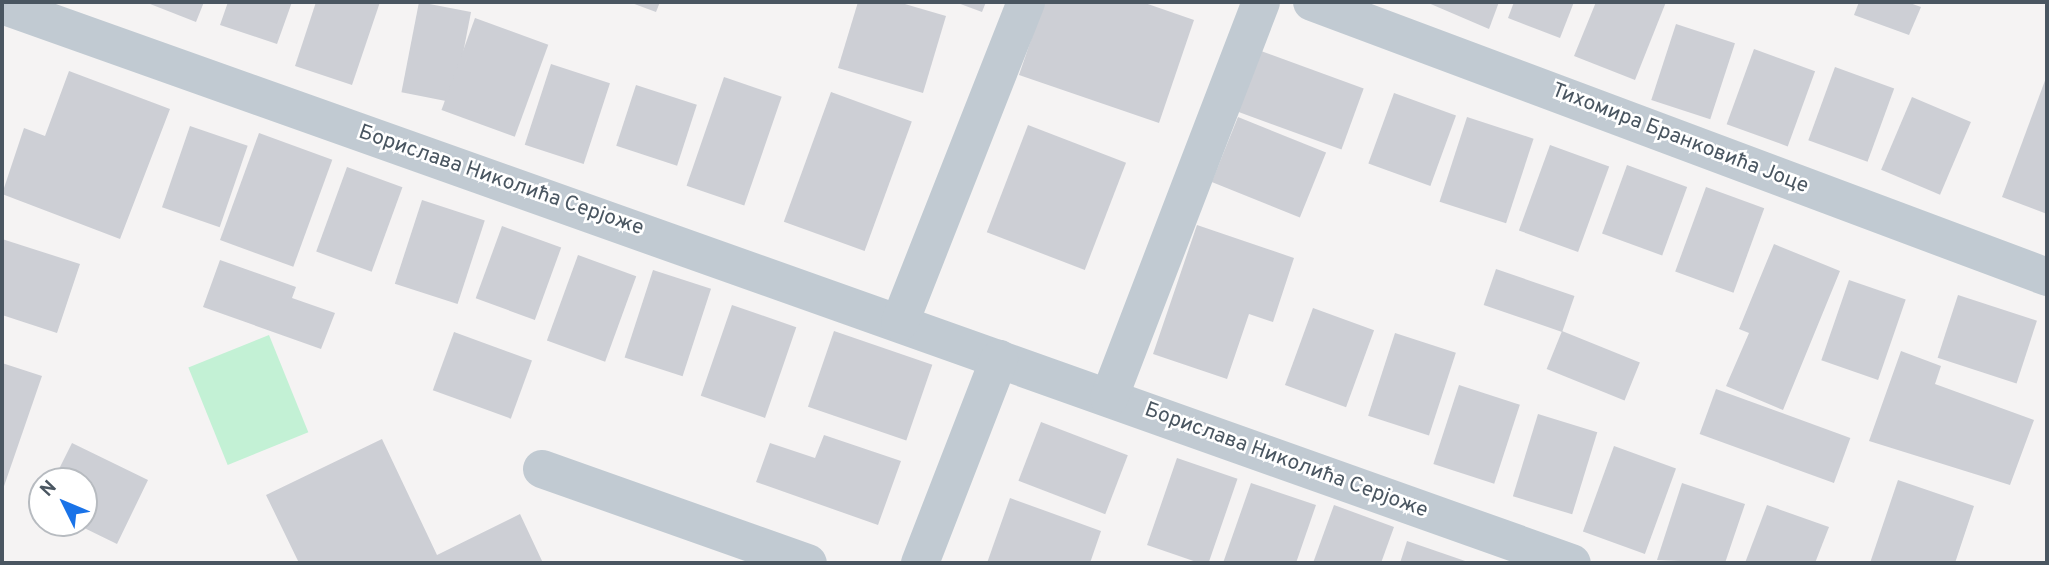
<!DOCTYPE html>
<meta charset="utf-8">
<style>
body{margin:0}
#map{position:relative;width:2049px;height:565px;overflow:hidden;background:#f5f3f3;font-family:Overpass,sans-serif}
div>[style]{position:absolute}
.green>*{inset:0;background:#c3f1d5;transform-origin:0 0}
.building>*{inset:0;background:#cdcfd5;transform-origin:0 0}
.minor>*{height:38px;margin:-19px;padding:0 19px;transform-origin:19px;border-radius:19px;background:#c1cad2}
span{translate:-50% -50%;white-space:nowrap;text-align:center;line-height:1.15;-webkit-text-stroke:5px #fff;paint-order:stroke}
.street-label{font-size:21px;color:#4a5661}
.frame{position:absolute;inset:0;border:4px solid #4a5661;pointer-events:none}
.north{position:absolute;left:28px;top:467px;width:70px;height:70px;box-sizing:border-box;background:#fff;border:2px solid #b7bbc0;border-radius:50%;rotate:313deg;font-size:19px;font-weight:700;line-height:28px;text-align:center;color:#4a5661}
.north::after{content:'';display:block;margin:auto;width:24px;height:32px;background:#1a73e8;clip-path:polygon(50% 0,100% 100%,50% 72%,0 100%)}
</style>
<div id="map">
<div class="green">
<i style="left:269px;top:335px;width:105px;height:87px;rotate:68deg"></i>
</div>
<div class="building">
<i style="clip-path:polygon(145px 2px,204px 2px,196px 22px)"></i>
<i style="clip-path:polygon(228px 2px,292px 2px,277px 44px,220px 25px)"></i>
<i style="clip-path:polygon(316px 2px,380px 2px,352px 85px,295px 66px)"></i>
<i style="left:419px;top:2px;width:53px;height:92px;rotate:11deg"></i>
<i style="clip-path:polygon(629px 2px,660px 2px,656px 12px)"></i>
<i style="clip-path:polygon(858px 2px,898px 2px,946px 16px,923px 93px,838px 68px)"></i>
<i style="clip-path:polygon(955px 2px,986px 2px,982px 12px)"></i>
<i style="clip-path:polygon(1044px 2px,1142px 2px,1194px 20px,1159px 123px,1019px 75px)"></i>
<i style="clip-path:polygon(1426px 2px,1499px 2px,1489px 29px)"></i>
<i style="clip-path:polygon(1514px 2px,1574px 2px,1560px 38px,1508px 18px)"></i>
<i style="clip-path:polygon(1596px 2px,1666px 2px,1635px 80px,1574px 56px)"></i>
<i style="clip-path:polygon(1859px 2px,1907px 2px,1921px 7px,1909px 35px,1854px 15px)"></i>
<i style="left:475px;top:18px;width:78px;height:98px;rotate:20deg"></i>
<i style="left:1676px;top:24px;width:62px;height:80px;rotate:18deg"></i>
<i style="left:1250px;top:47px;width:121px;height:65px;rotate:20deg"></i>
<i style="left:1754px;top:49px;width:65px;height:80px;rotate:20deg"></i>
<i style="left:551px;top:64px;width:62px;height:85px;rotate:18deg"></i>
<i style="left:1835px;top:67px;width:63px;height:78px;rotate:20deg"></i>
<i style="clip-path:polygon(69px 71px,170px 109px,120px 239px,2px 194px,24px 128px,45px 136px)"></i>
<i style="clip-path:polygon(2047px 75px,2047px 214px,2002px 197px)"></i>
<i style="left:724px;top:77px;width:61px;height:115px;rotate:19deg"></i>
<i style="left:636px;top:85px;width:64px;height:64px;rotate:18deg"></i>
<i style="left:831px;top:92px;width:86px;height:138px;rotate:20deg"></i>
<i style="left:1394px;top:93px;width:66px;height:75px;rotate:20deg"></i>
<i style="left:1912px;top:97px;width:64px;height:79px;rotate:23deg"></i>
<i style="left:1238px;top:117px;width:95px;height:70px;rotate:22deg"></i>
<i style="left:1467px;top:117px;width:70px;height:89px;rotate:18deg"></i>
<i style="left:1028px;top:125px;width:105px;height:115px;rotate:21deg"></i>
<i style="left:190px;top:126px;width:61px;height:86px;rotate:19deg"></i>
<i style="left:259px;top:133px;width:78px;height:114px;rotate:20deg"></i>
<i style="left:1550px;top:145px;width:63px;height:91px;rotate:20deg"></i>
<i style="left:1627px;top:165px;width:64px;height:73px;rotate:20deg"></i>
<i style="left:347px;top:167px;width:59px;height:90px;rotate:20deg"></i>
<i style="left:1706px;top:187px;width:62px;height:90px;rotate:20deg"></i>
<i style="left:422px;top:200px;width:66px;height:88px;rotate:18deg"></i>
<i style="clip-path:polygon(1197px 225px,1294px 258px,1273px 322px,1249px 314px,1227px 379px,1153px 354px)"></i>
<i style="left:502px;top:226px;width:63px;height:77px;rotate:20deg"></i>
<i style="clip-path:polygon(2px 239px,80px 264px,57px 333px,2px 315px)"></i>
<i style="clip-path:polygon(1774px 244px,1840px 271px,1783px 410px,1726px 386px,1749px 333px,1739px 329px)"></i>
<i style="left:578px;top:255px;width:62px;height:91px;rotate:20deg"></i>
<i style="clip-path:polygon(220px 260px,296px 287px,292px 298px,335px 313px,321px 349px,203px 307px)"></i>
<i style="left:1496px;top:269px;width:83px;height:38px;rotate:19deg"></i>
<i style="left:653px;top:270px;width:61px;height:92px;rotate:18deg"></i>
<i style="left:1849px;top:280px;width:60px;height:85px;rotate:19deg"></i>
<i style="left:1958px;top:295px;width:83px;height:66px;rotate:18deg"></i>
<i style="left:732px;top:305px;width:68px;height:96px;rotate:19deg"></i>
<i style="left:1313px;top:308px;width:65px;height:82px;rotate:20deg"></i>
<i style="left:834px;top:331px;width:104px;height:80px;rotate:19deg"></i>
<i style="left:1562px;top:331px;width:84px;height:41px;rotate:22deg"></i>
<i style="left:454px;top:332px;width:83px;height:62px;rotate:20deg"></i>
<i style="left:1395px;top:333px;width:64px;height:87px;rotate:18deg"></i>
<i style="clip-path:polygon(1901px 351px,1941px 366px,1935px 384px,2034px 420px,2010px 485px,1869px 441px)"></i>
<i style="clip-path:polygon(2px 363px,42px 376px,2px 492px)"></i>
<i style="left:1459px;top:385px;width:64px;height:83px;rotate:18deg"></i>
<i style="left:1716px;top:389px;width:143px;height:48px;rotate:20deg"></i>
<i style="left:1538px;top:414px;width:62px;height:86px;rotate:17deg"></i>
<i style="left:1041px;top:422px;width:93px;height:63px;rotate:21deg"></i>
<i style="clip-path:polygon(824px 435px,901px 461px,878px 525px,756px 482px,770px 443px,815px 458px)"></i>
<i style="clip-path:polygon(382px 439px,437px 555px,520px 514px,543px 563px,299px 563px,266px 495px)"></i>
<i style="clip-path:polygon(72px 443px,148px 480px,117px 544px,74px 523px,84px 523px,84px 481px,53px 481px)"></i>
<i style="left:1614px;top:446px;width:66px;height:91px;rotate:20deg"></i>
<i style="left:1177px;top:458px;width:64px;height:92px;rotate:19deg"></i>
<i style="clip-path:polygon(1898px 480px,1974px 506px,1955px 563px,1870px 563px)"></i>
<i style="clip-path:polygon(1251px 483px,1316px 505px,1296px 563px,1223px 563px)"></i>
<i style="clip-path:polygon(1682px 483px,1745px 504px,1725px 563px,1657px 560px)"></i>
<i style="clip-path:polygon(1010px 498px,1101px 531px,1090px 563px,987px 563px)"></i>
<i style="clip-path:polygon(1334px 505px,1394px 527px,1381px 563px,1313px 563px)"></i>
<i style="clip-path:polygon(1767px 505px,1829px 527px,1815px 563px,1745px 563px)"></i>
<i style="clip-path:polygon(1407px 541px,1471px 563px,1400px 563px)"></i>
</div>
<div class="minor">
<i style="left:1312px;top:2px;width:785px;rotate:20.51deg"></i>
<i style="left:2px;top:5px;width:1666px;rotate:19.57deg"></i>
<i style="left:900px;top:322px;width:344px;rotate:-68.5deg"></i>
<i style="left:1109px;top:398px;width:424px;rotate:-69deg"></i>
<i style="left:542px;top:469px;width:282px;rotate:19.5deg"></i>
<i style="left:920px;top:563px;width:219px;rotate:-68.8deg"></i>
</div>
<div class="street-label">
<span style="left:1680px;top:139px;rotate:21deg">Тихомира Бранковића Јоце</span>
<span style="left:501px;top:181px;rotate:19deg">Борислава Николића Серјоже</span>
<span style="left:1286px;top:461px;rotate:20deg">Борислава Николића Серјоже</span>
</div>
<div class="frame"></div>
<div class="north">N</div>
</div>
